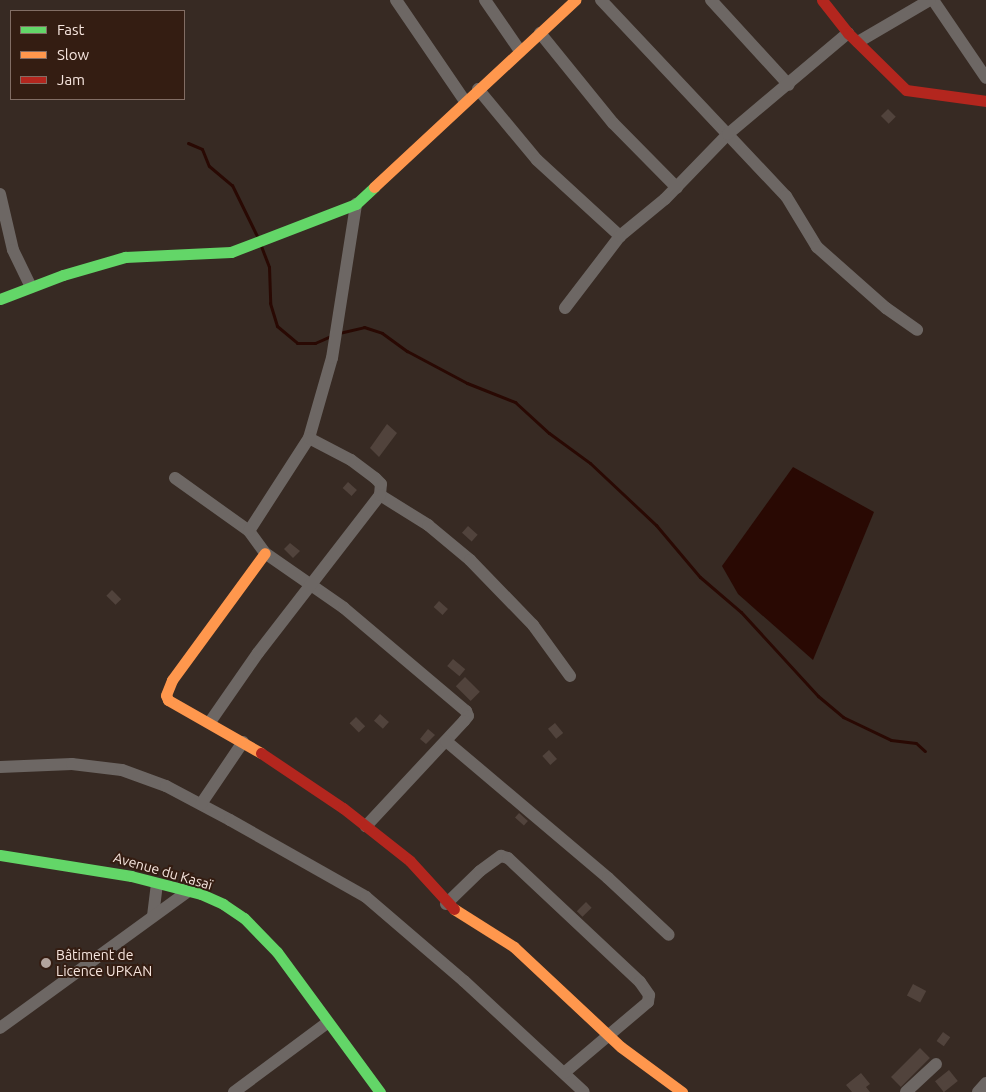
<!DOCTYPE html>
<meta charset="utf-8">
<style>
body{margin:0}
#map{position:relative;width:986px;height:1092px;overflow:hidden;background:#372a23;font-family:Ubuntu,sans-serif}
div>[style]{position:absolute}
.water>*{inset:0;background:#290903}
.stream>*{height:3px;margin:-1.5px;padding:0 1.5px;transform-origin:1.5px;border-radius:1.5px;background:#290903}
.building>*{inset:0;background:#51433c;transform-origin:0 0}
.street>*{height:12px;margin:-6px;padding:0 6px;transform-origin:6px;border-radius:6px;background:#6d6764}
.fast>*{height:11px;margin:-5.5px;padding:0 5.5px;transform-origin:5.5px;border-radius:5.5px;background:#63d668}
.slow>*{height:11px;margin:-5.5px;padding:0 5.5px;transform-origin:5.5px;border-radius:5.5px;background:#ff974d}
.jam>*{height:11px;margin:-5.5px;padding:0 5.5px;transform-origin:5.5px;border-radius:5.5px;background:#b3261e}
.dots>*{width:14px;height:14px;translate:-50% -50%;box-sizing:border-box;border:2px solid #341d12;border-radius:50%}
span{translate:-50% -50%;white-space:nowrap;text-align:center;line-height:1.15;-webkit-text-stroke:4px #341d12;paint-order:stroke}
.street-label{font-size:14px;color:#f6e5de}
.poi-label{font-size:14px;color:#f6e5de}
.left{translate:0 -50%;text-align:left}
.legend{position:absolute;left:10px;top:10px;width:175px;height:90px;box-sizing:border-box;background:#341d12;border:1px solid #826d64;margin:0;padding:6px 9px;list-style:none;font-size:15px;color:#f6e5de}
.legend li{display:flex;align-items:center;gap:10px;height:25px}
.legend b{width:25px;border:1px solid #826d64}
</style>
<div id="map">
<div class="water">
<i style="clip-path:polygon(793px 467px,874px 512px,813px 660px,738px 594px,722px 566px)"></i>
</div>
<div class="stream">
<i style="left:188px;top:143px;width:15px;rotate:23deg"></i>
<i style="left:202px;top:149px;width:18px;rotate:68deg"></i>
<i style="left:209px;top:166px;width:30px;rotate:40deg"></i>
<i style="left:232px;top:185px;width:57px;rotate:63.9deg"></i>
<i style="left:261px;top:246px;width:22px;rotate:69deg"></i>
<i style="left:269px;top:267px;width:36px;rotate:88deg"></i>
<i style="left:270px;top:303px;width:24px;rotate:73deg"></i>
<i style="left:277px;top:326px;width:26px;rotate:40deg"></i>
<i style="left:297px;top:343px;width:18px"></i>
<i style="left:315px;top:343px;width:17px;rotate:-24deg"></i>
<i style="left:339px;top:333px;width:26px;rotate:-13deg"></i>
<i style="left:364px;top:327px;width:19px;rotate:18deg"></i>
<i style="left:382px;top:333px;width:31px;rotate:36deg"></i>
<i style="left:407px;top:351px;width:68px;rotate:28.1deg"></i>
<i style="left:467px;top:383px;width:52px;rotate:21.6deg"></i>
<i style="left:515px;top:402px;width:46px;rotate:42.4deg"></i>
<i style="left:549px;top:433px;width:51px;rotate:36.2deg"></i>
<i style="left:590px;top:463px;width:91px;rotate:43.2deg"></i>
<i style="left:656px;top:525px;width:68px;rotate:49.8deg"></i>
<i style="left:700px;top:577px;width:54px;rotate:40.5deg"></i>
<i style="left:741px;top:612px;width:114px;rotate:47.5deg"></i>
<i style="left:818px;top:696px;width:33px;rotate:40deg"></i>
<i style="left:843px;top:717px;width:53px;rotate:25.6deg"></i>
<i style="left:891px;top:740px;width:25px;rotate:7deg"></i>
<i style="left:916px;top:743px;width:12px;rotate:42deg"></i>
</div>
<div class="building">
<i style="left:888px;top:109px;width:11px;height:10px;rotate:45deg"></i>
<i style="clip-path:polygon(387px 424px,397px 433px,379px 457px,370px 448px)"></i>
<i style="left:348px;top:482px;width:12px;height:8px;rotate:42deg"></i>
<i style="left:468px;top:526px;width:13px;height:9px;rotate:42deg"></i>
<i style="clip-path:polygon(290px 543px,300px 551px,293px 558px,284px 549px)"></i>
<i style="left:112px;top:590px;width:13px;height:8px;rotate:45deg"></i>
<i style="left:439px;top:601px;width:12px;height:8px;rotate:42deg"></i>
<i style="left:453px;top:659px;width:16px;height:9px;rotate:40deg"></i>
<i style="left:465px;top:677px;width:21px;height:13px;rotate:45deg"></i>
<i style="left:380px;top:714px;width:12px;height:9px;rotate:42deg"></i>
<i style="left:356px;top:717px;width:13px;height:9px;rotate:45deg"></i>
<i style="left:555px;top:723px;width:13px;height:9px;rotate:51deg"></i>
<i style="clip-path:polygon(428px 729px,435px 735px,426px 744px,420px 739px)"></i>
<i style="left:549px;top:750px;width:12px;height:9px;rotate:48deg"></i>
<i style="left:519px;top:813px;width:12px;height:6px;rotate:42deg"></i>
<i style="left:586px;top:902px;width:8px;height:13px;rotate:45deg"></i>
<i style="left:913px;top:984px;width:15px;height:13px;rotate:28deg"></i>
<i style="left:943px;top:1032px;width:9px;height:11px;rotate:36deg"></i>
<i style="left:920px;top:1048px;width:14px;height:41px;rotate:45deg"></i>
<i style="left:949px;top:1070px;width:14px;height:18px;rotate:51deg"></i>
<i style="clip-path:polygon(861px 1073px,870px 1084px,866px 1087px,870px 1092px,852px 1092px,846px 1085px)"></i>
</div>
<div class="street">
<i style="left:396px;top:0;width:122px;rotate:55.7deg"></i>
<i style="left:485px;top:0;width:62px;rotate:55.5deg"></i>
<i style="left:601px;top:0;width:270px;rotate:46.7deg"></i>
<i style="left:786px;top:196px;width:60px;rotate:58.7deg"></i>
<i style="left:817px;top:247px;width:92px;rotate:41.5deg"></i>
<i style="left:886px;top:308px;width:38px;rotate:35deg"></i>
<i style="left:711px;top:0;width:115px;rotate:47.5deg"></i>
<i style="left:933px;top:0;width:94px;rotate:55.8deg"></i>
<i style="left:540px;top:33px;width:116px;rotate:51deg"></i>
<i style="left:613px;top:123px;width:91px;rotate:45.4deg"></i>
<i style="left:858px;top:42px;width:83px;rotate:-30.3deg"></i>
<i style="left:478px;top:89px;width:92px;rotate:50.3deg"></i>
<i style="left:537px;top:160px;width:113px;rotate:42.5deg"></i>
<i style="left:0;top:194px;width:57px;rotate:76.9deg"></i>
<i style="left:13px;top:250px;width:41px;rotate:64.1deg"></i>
<i style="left:565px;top:308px;width:91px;rotate:-52.6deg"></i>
<i style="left:620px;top:236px;width:58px;rotate:-39.4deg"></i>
<i style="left:665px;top:199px;width:91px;rotate:-45.9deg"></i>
<i style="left:728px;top:134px;width:157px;rotate:-40.1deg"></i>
<i style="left:175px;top:478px;width:91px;rotate:35.6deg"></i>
<i style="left:249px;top:531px;width:27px;rotate:54deg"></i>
<i style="left:265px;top:553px;width:96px;rotate:34.8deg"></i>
<i style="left:344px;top:608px;width:160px;rotate:40.2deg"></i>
<i style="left:466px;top:711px;width:5px;rotate:68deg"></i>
<i style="left:468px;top:716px;width:6px;rotate:129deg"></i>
<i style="left:464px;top:721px;width:144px;rotate:133deg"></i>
<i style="left:380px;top:495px;width:57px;rotate:32deg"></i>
<i style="left:428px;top:525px;width:55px;rotate:39.8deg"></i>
<i style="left:470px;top:560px;width:91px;rotate:45.9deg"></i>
<i style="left:533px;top:625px;width:63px;rotate:54deg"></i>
<i style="left:249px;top:531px;width:111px;rotate:-57.2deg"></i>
<i style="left:309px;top:438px;width:83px;rotate:-74deg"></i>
<i style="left:332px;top:358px;width:156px;rotate:-81.1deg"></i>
<i style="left:210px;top:722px;width:84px;rotate:-55.2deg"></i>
<i style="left:258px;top:653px;width:200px;rotate:-52.3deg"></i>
<i style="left:380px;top:495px;width:11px;rotate:-85deg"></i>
<i style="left:381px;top:484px;width:8px;rotate:-135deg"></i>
<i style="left:375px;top:478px;width:30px;rotate:-143deg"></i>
<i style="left:351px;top:460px;width:47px;rotate:-152.4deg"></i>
<i style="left:446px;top:741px;width:212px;rotate:40.2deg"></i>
<i style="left:608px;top:878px;width:83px;rotate:43.1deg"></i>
<i style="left:0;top:767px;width:72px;rotate:-2.4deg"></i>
<i style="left:72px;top:764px;width:50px;rotate:6.8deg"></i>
<i style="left:122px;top:770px;width:47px;rotate:20deg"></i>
<i style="left:166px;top:786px;width:72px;rotate:28deg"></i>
<i style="left:230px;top:820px;width:156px;rotate:29.5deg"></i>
<i style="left:366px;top:897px;width:129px;rotate:40.6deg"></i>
<i style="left:464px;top:981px;width:163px;rotate:42.8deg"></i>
<i style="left:201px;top:804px;width:75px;rotate:-55.9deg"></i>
<i style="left:446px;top:904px;width:47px;rotate:-44.1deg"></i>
<i style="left:480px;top:871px;width:26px;rotate:-36deg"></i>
<i style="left:501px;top:856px;width:7px;rotate:16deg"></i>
<i style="left:508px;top:858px;width:181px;rotate:43.2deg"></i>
<i style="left:640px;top:982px;width:16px;rotate:55deg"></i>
<i style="left:649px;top:995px;width:7px;rotate:98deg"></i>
<i style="left:648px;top:1002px;width:110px;rotate:139.8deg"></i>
<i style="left:153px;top:916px;width:32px;rotate:-83deg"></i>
<i style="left:0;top:1028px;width:231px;rotate:-36deg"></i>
<i style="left:234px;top:1092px;width:116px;rotate:-36.6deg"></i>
<i style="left:906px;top:1092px;width:41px;rotate:-43deg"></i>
<i style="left:978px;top:1092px;width:12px;rotate:-48deg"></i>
</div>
<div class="fast">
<i style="left:0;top:299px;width:67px;rotate:-20.9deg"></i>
<i style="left:63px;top:275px;width:65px;rotate:-16.2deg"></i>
<i style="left:125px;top:257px;width:106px;rotate:-2.7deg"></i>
<i style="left:231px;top:252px;width:134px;rotate:-21deg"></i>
<i style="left:356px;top:204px;width:25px;rotate:-43deg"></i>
<i style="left:0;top:855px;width:133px;rotate:9.1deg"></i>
<i style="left:131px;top:876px;width:72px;rotate:14.4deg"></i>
<i style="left:201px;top:894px;width:24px;rotate:24deg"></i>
<i style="left:223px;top:904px;width:25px;rotate:34deg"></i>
<i style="left:244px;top:918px;width:47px;rotate:45.9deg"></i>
<i style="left:277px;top:952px;width:174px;rotate:53.7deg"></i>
</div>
<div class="slow">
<i style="left:374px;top:187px;width:275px;rotate:-42.9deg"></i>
<i style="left:261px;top:753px;width:107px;rotate:-150.3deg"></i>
<i style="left:168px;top:700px;width:5px;rotate:-112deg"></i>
<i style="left:166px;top:695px;width:16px;rotate:-68deg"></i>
<i style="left:172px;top:680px;width:157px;rotate:-53.8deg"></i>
<i style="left:454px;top:909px;width:71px;rotate:32.3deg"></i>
<i style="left:514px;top:947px;width:146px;rotate:43.1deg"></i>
<i style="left:621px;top:1047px;width:76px;rotate:36.4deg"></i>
</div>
<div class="jam">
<i style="left:822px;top:0;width:42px;rotate:51.8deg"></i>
<i style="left:848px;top:33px;width:81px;rotate:44.5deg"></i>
<i style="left:906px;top:90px;width:81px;rotate:7.8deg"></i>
<i style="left:261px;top:753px;width:99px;rotate:33.9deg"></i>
<i style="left:343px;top:808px;width:85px;rotate:38.3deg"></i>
<i style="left:410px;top:861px;width:65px;rotate:47.5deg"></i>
</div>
<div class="dots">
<i style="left:46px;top:963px;background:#b3a49d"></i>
</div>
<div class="street-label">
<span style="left:163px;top:871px;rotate:16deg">Avenue du Kasaï</span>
</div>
<div class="poi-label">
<span class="left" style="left:56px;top:963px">Bâtiment de<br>Licence UPKAN</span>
</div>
<ul class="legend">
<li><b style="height:6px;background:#63d668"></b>Fast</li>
<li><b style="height:6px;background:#ff974d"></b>Slow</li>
<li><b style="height:6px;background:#b3261e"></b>Jam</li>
</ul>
</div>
